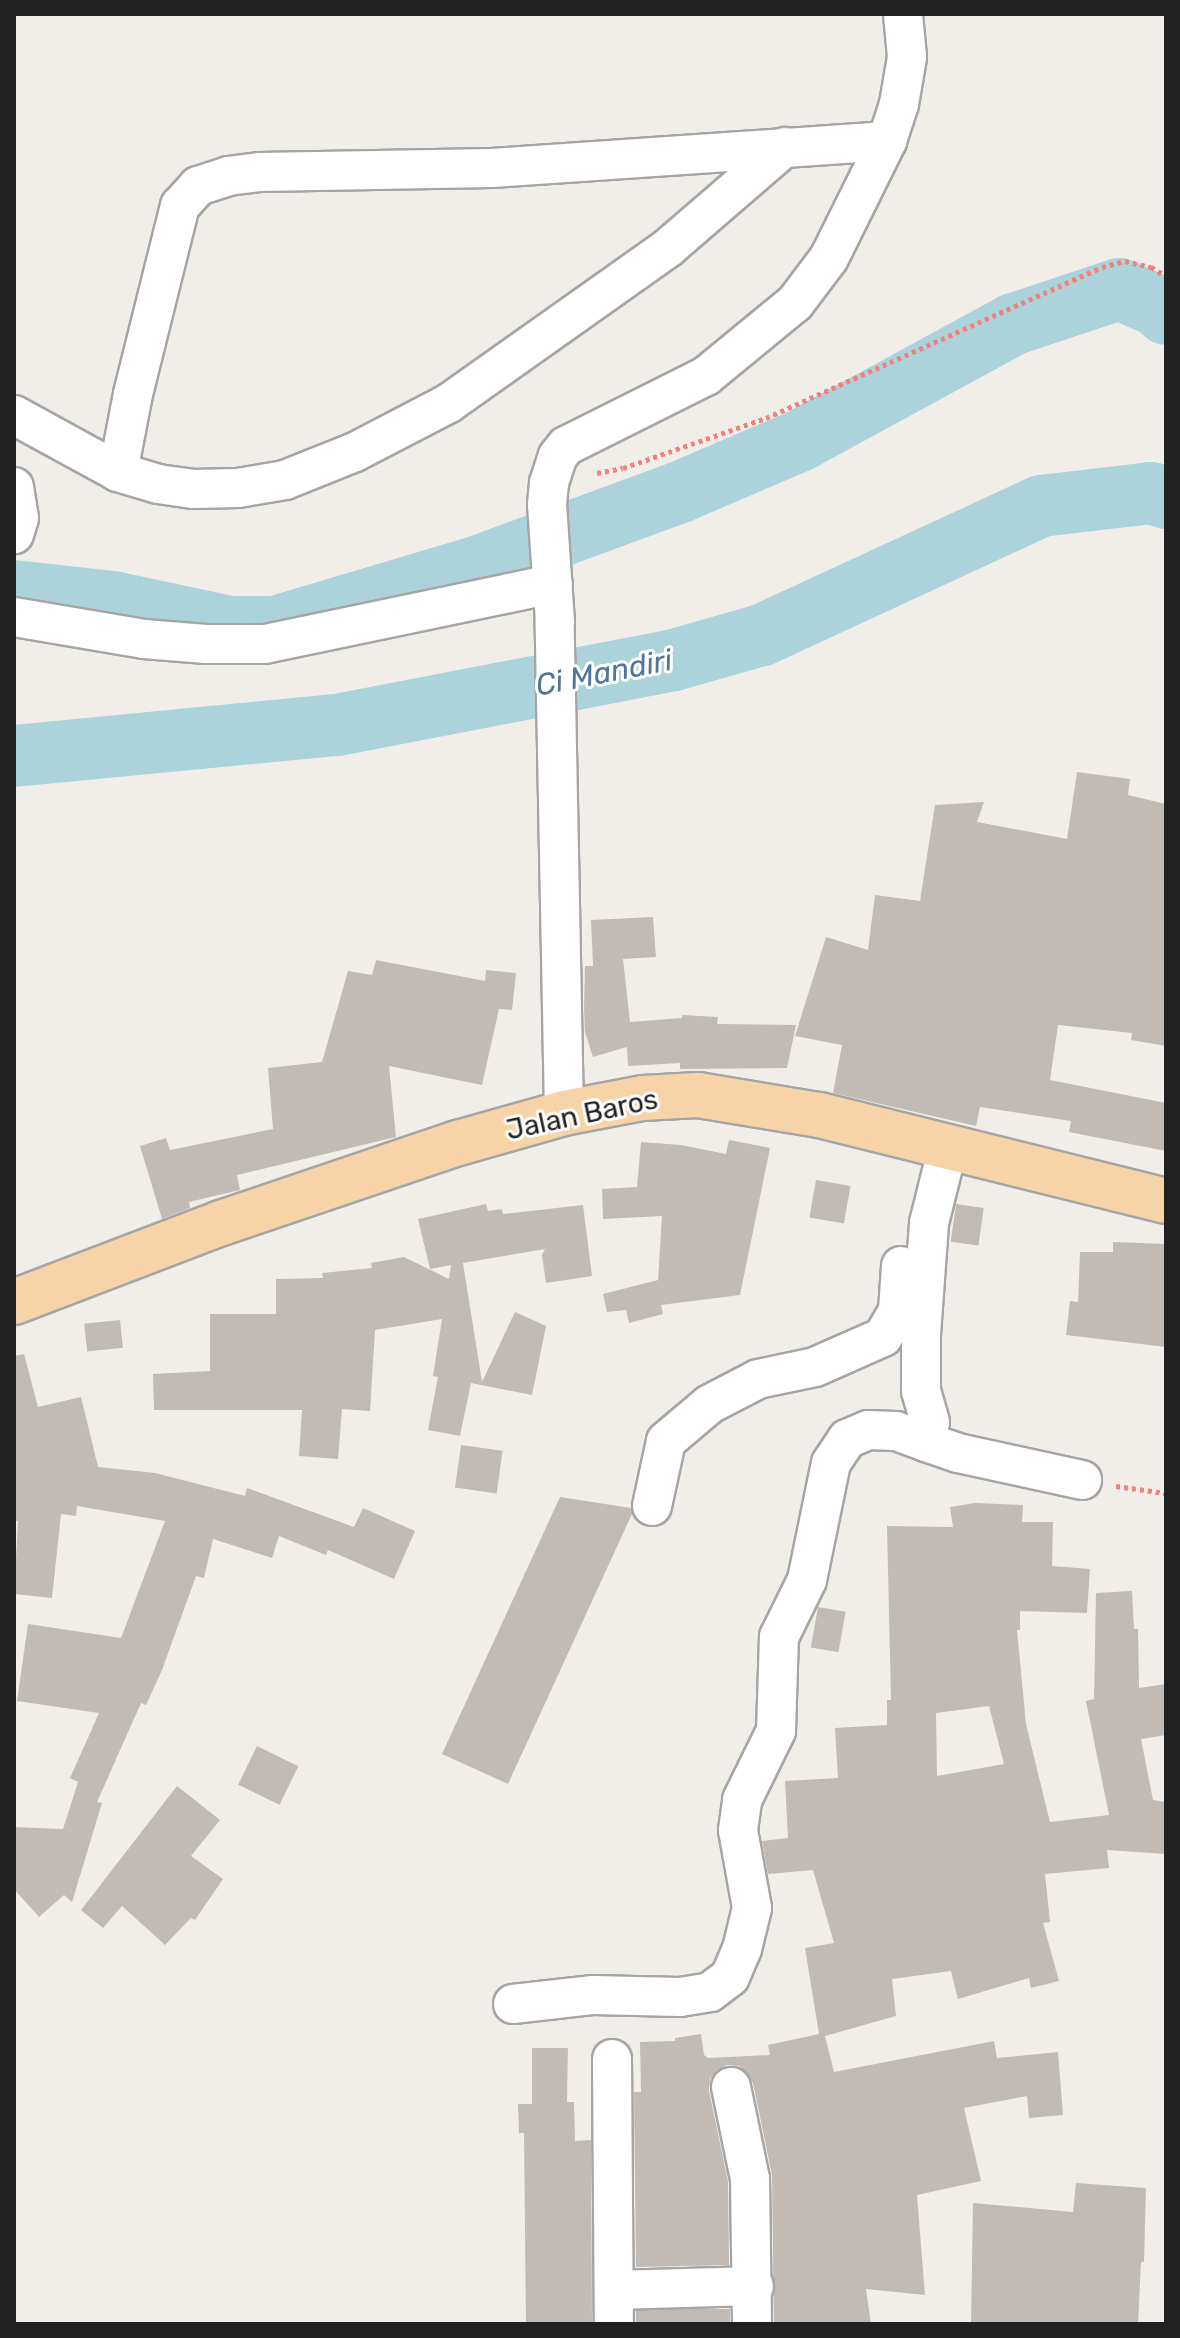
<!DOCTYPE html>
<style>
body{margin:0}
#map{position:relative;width:1180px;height:2338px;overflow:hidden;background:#f1eee9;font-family:Rubik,sans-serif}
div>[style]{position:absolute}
.river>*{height:62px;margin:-31px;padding:0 31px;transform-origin:31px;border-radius:31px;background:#acd2dc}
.building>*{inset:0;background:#c2bab5;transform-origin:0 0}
.path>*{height:5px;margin-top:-2.5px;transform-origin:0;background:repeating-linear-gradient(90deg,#f28279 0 4px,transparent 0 8px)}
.roads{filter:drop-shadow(2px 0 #a5a5a5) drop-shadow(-2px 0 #a5a5a5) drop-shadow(0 2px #a5a5a5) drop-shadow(0 -2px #a5a5a5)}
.minor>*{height:38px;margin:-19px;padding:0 19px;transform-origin:19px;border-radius:19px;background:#fff}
.major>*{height:44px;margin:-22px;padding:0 22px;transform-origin:22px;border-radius:22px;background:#f7d3a8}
span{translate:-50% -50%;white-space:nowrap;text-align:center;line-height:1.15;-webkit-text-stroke:6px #fff;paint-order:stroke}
.street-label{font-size:28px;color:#212121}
.water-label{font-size:30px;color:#4c769d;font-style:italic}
.frame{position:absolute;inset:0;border:16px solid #212121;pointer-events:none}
</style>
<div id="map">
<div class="river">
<i style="left:14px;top:591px;width:100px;rotate:6.3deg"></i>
<i style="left:113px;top:602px;width:120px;rotate:12.1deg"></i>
<i style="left:230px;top:627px;width:45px"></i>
<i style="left:275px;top:627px;width:213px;rotate:-16.6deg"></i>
<i style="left:479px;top:566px;width:214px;rotate:-20.2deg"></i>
<i style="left:680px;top:492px;width:129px;rotate:-23.2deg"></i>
<i style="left:799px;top:441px;width:245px;rotate:-28.6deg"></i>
<i style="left:1014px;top:324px;width:111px;rotate:-18.4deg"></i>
<i style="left:1119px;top:289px;width:43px;rotate:23.6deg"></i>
<i style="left:1158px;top:306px;width:11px;rotate:45deg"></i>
<i style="left:14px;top:756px;width:324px;rotate:-5.5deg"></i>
<i style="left:337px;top:725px;width:343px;rotate:-10.9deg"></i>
<i style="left:674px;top:660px;width:91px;rotate:-15.9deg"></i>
<i style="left:762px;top:635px;width:307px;rotate:-24.8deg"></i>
<i style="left:1041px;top:506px;width:111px;rotate:-6.7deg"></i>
<i style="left:1151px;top:493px;width:16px;rotate:18deg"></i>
</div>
<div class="building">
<i style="clip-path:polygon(1077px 772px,1130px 779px,1128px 795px,1166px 804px,1166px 1046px,1131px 1040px,1132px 1033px,1058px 1025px,1050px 1080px,1166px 1103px,1166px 1151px,1069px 1132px,1071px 1121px,980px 1107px,976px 1126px,833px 1093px,842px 1045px,795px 1036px,826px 937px,868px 950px,875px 895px,920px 901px,935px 805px,984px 802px,977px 822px,1067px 839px)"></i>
<i style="clip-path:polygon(653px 917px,656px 957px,623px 959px,630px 1022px,682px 1018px,682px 1015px,718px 1017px,717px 1024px,796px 1025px,787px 1068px,680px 1069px,680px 1063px,628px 1066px,627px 1047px,593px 1057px,585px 1032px,584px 1008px,585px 966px,593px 966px,591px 920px)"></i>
<i style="clip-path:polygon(376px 960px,485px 981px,486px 970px,516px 973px,512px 1010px,499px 1009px,482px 1085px,389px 1066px,396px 1137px,237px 1175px,240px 1190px,189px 1202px,190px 1208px,162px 1219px,140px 1146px,166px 1138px,170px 1150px,273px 1129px,268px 1068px,322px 1062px,348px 971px,372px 975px)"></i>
<i style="clip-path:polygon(729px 1140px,770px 1148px,740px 1295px,661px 1305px,663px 1314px,629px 1323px,626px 1310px,607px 1312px,603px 1294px,658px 1280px,662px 1216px,603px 1219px,602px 1189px,637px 1187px,641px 1142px,681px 1145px,726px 1154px)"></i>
<i style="left:816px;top:1180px;width:35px;height:38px;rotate:10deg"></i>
<i style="clip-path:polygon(486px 1204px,488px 1211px,502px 1209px,503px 1214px,583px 1205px,592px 1276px,546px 1283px,542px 1255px,545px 1249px,463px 1263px,482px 1382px,515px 1312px,546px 1326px,532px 1395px,471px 1383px,460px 1436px,428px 1430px,438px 1377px,433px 1376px,442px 1319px,375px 1330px,370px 1411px,342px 1409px,338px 1459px,299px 1456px,302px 1410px,154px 1410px,153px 1374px,210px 1371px,210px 1314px,276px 1314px,276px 1279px,323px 1278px,322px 1273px,372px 1268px,371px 1263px,404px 1257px,449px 1279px,451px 1265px,430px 1269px,418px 1219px)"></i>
<i style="left:956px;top:1204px;width:28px;height:38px;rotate:8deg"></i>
<i style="clip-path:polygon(1113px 1242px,1166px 1244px,1166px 1347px,1066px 1335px,1070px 1301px,1078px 1302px,1080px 1252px,1113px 1252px)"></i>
<i style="left:120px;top:1320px;width:28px;height:36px;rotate:84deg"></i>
<i style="clip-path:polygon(24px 1354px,38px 1407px,81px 1397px,98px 1467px,155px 1473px,245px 1496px,247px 1488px,354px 1527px,363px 1508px,415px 1531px,394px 1579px,328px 1550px,326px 1555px,279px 1536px,272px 1558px,213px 1539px,204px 1578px,196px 1576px,162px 1670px,146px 1705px,141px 1703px,97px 1802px,102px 1803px,72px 1902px,64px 1895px,39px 1917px,14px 1889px,14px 1827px,63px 1829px,78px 1782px,70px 1778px,99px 1713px,17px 1701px,28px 1624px,121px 1638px,165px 1521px,77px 1506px,76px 1516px,61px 1514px,52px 1598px,14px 1594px,18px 1521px,14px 1521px,14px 1356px)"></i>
<i style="left:461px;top:1445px;width:42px;height:43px;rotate:8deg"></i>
<i style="clip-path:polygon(560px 1497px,631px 1508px,632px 1514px,508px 1784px,442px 1754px)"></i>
<i style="clip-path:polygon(evenodd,975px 1503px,1023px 1505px,1022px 1522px,1053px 1522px,1052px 1566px,1090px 1569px,1087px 1613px,1020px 1611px,1020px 1630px,1017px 1630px,1026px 1724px,1050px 1822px,1109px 1815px,1086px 1701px,1094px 1699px,1096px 1593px,1132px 1591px,1134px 1629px,1138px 1629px,1139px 1688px,1166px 1684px,1166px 1735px,1141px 1739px,1153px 1800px,1166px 1802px,1166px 1854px,1107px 1850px,1109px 1868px,1045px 1874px,1050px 1922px,1043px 1923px,1059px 1981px,1031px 1988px,1029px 1978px,958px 1999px,951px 1971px,892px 1979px,896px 2016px,825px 2036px,834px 2072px,994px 2041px,997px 2058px,1058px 2052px,1063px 2115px,1029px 2118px,1027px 2096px,964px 2108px,981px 2181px,917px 2195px,925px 2295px,866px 2289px,871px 2324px,774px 2324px,772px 2175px,753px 2083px,739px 2066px,727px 2065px,717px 2070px,710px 2079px,709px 2091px,728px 2181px,729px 2265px,636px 2267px,634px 2092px,641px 2092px,640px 2042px,675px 2041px,675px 2038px,701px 2034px,704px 2055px,708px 2058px,770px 2055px,768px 2045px,819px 2034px,805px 1948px,834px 1943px,813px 1870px,768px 1874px,762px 1841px,788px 1838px,785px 1781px,838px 1778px,835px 1728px,887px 1725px,887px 1700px,891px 1700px,887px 1526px,953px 1527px,950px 1507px,975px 1503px,989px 1706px,1004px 1764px,937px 1776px,936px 1713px,989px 1706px)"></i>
<i style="left:818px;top:1607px;width:28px;height:41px;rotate:10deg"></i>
<i style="left:257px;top:1746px;width:46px;height:43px;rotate:26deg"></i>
<i style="clip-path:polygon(177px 1786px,220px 1820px,191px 1856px,223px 1879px,195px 1920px,191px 1918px,165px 1945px,122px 1906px,103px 1928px,81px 1910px)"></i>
<i style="clip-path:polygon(532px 2048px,568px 2048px,567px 2102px,574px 2102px,575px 2141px,591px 2140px,592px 2324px,526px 2324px,524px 2133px,519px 2133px,518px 2104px,532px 2104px)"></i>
<i style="clip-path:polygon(1076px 2183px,1146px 2188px,1144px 2262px,1141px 2262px,1138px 2324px,971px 2324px,973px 2203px,1073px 2212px)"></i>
<i style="left:730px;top:2309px;width:15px;height:94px;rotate:90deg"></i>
</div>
<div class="path">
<i style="left:597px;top:473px;width:26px;rotate:-11deg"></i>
<i style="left:623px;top:468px;width:151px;rotate:-19.3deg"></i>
<i style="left:766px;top:418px;width:368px;rotate:-24.2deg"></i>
<i style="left:1102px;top:267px;width:24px;rotate:-15deg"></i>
<i style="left:1125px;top:261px;width:27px;rotate:13deg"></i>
<i style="left:1151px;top:267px;width:17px;rotate:31deg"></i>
<i style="left:1116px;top:1486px;width:50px;rotate:8deg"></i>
</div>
<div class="roads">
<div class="minor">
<i style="left:14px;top:415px;width:119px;rotate:28.7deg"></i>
<i style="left:118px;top:472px;width:42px;rotate:16.7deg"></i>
<i style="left:158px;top:484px;width:35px;rotate:8deg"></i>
<i style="left:193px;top:489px;width:45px;rotate:-1.3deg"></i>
<i style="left:238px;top:488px;width:48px;rotate:-9.7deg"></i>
<i style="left:285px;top:480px;width:75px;rotate:-21.8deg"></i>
<i style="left:355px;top:452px;width:106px;rotate:-27.5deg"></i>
<i style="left:449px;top:403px;width:270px;rotate:-35.3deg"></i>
<i style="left:669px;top:247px;width:153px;rotate:-40.8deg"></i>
<i style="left:118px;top:472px;width:79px;rotate:-79.1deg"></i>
<i style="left:133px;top:394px;width:194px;rotate:-76deg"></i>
<i style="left:180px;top:206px;width:27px;rotate:-48deg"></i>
<i style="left:198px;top:186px;width:32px;rotate:-18deg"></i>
<i style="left:228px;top:176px;width:31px;rotate:-7deg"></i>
<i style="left:259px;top:172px;width:233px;rotate:-1deg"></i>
<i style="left:492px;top:168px;width:396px;rotate:-3.9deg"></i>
<i style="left:14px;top:487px;width:31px;rotate:81deg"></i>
<i style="left:19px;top:518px;width:17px;rotate:107deg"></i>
<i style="left:14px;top:617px;width:132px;rotate:9.6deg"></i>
<i style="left:144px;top:639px;width:62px;rotate:4.6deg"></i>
<i style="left:206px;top:644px;width:59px"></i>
<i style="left:265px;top:644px;width:294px;rotate:-11.8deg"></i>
<i style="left:564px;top:1113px;width:491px;rotate:-91.1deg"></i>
<i style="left:555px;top:622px;width:117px;rotate:-93.9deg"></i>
<i style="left:547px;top:505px;width:22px;rotate:-85deg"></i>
<i style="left:549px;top:483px;width:28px;rotate:-72deg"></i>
<i style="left:558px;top:456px;width:13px;rotate:-51deg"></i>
<i style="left:566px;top:446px;width:157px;rotate:-26.6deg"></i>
<i style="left:706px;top:376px;width:115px;rotate:-39.4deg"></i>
<i style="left:795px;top:303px;width:56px;rotate:-52.9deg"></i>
<i style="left:829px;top:258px;width:131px;rotate:-63.6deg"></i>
<i style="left:887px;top:141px;width:39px;rotate:-72deg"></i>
<i style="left:899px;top:104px;width:48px;rotate:-80.3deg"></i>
<i style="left:907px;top:57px;width:43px;rotate:-95.3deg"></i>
<i style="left:926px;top:1442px;width:34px;rotate:19deg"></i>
<i style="left:958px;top:1453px;width:127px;rotate:12.3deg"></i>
<i style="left:652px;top:1506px;width:66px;rotate:-77.8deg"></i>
<i style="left:666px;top:1441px;width:57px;rotate:-40.1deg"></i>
<i style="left:710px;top:1404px;width:54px;rotate:-27.5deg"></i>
<i style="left:758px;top:1379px;width:58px;rotate:-11.9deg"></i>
<i style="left:815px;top:1367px;width:74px;rotate:-23.8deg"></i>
<i style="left:883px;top:1337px;width:30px;rotate:-60deg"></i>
<i style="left:898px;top:1311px;width:45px;rotate:-86.2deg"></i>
<i style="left:513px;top:2004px;width:81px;rotate:-6.4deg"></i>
<i style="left:593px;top:1995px;width:87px;rotate:1.3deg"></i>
<i style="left:680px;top:1997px;width:30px;rotate:-9deg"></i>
<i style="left:710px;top:1992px;width:25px;rotate:-37deg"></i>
<i style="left:730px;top:1977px;width:30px;rotate:-67deg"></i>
<i style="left:742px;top:1949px;width:42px;rotate:-76.3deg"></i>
<i style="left:752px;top:1908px;width:79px;rotate:-100.2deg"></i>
<i style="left:738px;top:1830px;width:30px;rotate:-82deg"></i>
<i style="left:742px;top:1800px;width:77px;rotate:-63.8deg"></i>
<i style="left:776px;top:1731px;width:94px;rotate:-88.2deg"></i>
<i style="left:779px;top:1637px;width:64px;rotate:-63.8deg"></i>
<i style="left:807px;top:1580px;width:119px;rotate:-78.4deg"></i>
<i style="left:831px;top:1463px;width:29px;rotate:-56deg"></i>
<i style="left:847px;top:1439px;width:23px;rotate:-23deg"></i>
<i style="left:868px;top:1430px;width:28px;rotate:2deg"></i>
<i style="left:896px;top:1431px;width:32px;rotate:20deg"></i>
<i style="left:926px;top:1442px;width:20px;rotate:-79deg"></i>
<i style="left:930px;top:1422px;width:32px;rotate:-106deg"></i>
<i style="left:921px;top:1391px;width:56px;rotate:-90deg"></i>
<i style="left:921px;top:1335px;width:112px;rotate:-85.9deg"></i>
<i style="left:929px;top:1223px;width:78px;rotate:-76deg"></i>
<i style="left:612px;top:2059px;width:265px;rotate:89.6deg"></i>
<i style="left:731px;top:2087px;width:94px;rotate:78.3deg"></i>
<i style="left:750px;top:2179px;width:145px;rotate:89.2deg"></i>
<i style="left:615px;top:2290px;width:139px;rotate:-1.6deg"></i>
</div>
<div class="major">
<i style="left:14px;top:1302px;width:222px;rotate:-20.9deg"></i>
<i style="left:221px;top:1223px;width:250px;rotate:-18.7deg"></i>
<i style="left:458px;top:1143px;width:110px;rotate:-15.8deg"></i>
<i style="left:564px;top:1113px;width:80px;rotate:-10.8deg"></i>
<i style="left:643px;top:1098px;width:55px;rotate:-3.1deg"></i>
<i style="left:698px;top:1095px;width:123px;rotate:9.4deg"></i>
<i style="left:819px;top:1115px;width:357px;rotate:13.9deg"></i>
</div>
</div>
<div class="street-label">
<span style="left:582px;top:1115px;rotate:-12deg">Jalan Baros</span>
</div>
<div class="water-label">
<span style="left:604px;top:673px;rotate:-11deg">Ci Mandiri</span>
</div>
<div class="frame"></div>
</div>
